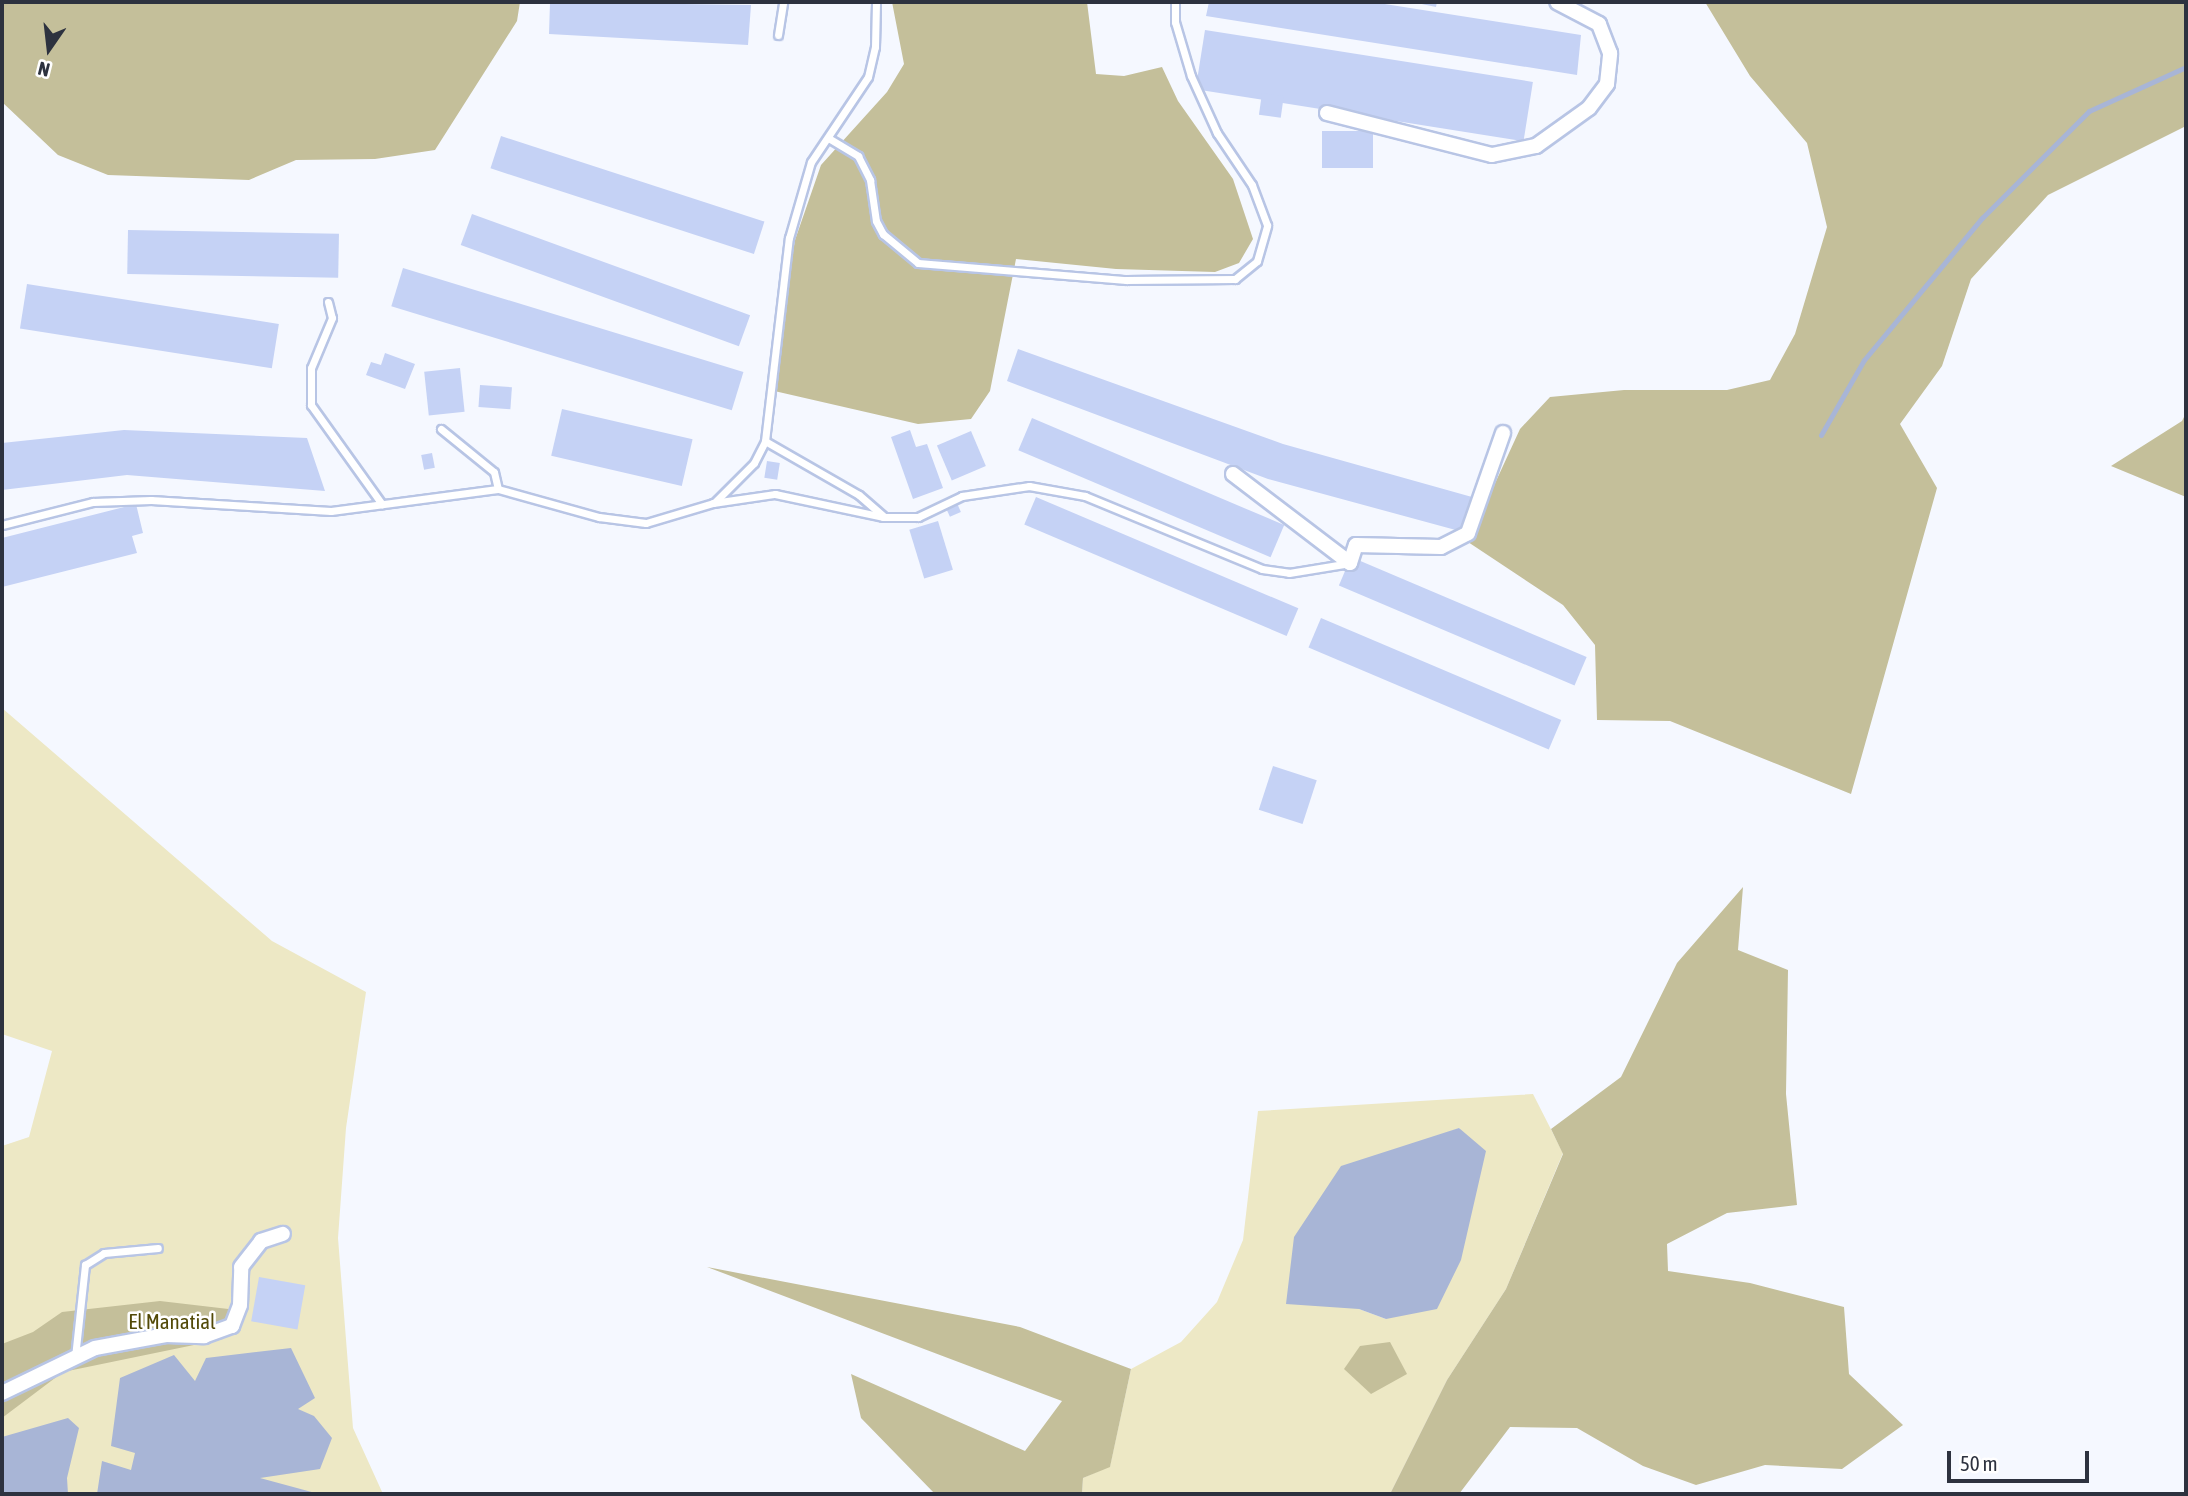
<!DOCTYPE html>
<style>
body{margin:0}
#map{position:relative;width:2188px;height:1496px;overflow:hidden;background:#f5f8ff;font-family:"Asap Condensed",sans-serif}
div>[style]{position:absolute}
.green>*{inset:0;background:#ede8c5}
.forest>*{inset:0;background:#c4bf9a}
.water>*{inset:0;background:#a8b5d6}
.stream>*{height:5px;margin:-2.5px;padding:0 2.5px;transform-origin:2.5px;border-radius:2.5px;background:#a8b5d6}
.building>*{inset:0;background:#c5d2f5;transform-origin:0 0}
.roads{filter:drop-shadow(2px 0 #b8c5e5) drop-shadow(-2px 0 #b8c5e5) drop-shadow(0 2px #b8c5e5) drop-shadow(0 -2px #b8c5e5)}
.service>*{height:7px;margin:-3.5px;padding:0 3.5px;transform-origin:3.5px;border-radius:3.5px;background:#fff}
.minor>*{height:14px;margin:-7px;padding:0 7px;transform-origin:7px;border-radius:7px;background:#fff}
span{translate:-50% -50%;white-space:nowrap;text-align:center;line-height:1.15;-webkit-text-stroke:5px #fff;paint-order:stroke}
.park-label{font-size:21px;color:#524907}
.frame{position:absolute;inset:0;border:4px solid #2d323f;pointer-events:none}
.north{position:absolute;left:14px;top:14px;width:70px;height:70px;-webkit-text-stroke:5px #fff;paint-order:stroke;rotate:194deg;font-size:19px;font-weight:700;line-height:28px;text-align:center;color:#2d323f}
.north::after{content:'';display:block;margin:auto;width:24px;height:32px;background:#2d323f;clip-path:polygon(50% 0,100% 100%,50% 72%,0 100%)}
.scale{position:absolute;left:1947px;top:1451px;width:142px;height:32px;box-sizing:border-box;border:4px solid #2d323f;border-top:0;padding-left:9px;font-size:21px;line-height:24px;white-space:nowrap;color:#2d323f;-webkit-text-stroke:5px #fff;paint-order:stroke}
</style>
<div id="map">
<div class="green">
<i style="clip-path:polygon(2px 708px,272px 941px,366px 992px,346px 1128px,338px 1238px,353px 1428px,383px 1494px,2px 1494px,2px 1146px,29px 1137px,52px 1051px,2px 1034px)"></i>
<i style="clip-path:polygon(evenodd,1533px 1094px,1563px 1153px,1506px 1289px,1447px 1380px,1390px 1494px,1082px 1494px,1083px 1478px,1110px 1466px,1131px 1369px,1181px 1342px,1217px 1302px,1243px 1240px,1258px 1111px,1533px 1094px,1460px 1128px,1386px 1319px,1359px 1309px,1414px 1144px,1460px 1128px)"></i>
</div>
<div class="forest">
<i style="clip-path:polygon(2px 2px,520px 2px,517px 21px,435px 150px,375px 159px,296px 160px,249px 180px,108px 175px,58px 155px,2px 102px)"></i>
<i style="clip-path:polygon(892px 2px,1087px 2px,1096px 74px,1124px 76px,1162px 67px,1178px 101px,1233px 179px,1253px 239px,1239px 263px,1215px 272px,1116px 269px,1016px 259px,990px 391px,971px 419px,918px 424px,770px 390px,795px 240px,821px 165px,887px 92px,904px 64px)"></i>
<i style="clip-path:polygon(1705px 2px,2186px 2px,2186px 126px,2048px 195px,1971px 279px,1942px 366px,1900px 424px,1937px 488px,1851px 794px,1670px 721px,1597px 720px,1595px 645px,1563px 605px,1468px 542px,1520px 429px,1550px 397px,1624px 390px,1727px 390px,1770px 380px,1795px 334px,1827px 227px,1807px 143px,1750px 76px)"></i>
<i style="clip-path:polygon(2186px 413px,2186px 497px,2111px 466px,2182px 421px)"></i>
<i style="clip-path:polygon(1743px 887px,1738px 950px,1788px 970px,1786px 1094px,1797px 1205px,1727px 1213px,1667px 1244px,1668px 1271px,1750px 1283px,1844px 1307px,1849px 1374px,1903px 1425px,1842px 1469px,1765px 1465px,1696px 1485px,1643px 1466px,1577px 1428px,1510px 1427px,1459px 1494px,1390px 1494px,1447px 1380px,1506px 1289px,1563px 1154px,1551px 1129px,1621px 1077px,1677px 963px)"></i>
<i style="clip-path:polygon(707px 1267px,1020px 1327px,1131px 1369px,1110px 1467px,1083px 1478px,1082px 1494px,935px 1494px,861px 1418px,851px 1374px,1025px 1451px,1062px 1401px)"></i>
<i style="clip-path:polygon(160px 1301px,237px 1310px,223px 1339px,63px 1372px,2px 1418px,2px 1344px,33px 1332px,62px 1312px)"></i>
<i style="clip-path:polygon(1390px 1342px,1407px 1374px,1371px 1394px,1344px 1369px,1360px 1346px)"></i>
</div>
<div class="water">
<i style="clip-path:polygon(1459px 1128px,1486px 1151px,1461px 1260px,1437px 1309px,1386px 1319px,1359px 1309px,1286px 1304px,1294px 1237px,1341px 1166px)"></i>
<i style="clip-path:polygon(291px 1348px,315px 1398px,298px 1409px,314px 1416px,332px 1438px,320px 1469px,260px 1478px,319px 1494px,97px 1494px,102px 1461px,131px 1470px,135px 1453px,111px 1446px,120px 1378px,174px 1355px,195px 1381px,206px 1358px)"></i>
<i style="clip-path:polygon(68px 1418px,79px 1428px,67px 1478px,68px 1494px,2px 1494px,2px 1437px)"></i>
</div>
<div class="stream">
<i style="left:1821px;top:435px;width:86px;rotate:-60.2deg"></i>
<i style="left:1864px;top:360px;width:185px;rotate:-50.3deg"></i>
<i style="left:1982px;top:218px;width:151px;rotate:-45deg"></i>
<i style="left:2089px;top:111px;width:107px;rotate:-24.4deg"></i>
</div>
<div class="building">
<i style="clip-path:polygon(550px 2px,751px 5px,748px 45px,549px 34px)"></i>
<i style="clip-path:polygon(1209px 2px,1372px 2px,1581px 35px,1577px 75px,1206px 16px)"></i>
<i style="clip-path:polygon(1412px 2px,1437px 2px,1436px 7px)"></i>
<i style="left:1205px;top:30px;width:332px;height:60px;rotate:9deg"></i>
<i style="left:1262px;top:93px;width:22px;height:22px;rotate:8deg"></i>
<i style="left:1322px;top:131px;width:51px;height:37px"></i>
<i style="left:501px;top:136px;width:277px;height:34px;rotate:18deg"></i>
<i style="left:472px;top:214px;width:296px;height:33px;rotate:20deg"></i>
<i style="left:128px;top:230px;width:211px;height:44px;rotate:1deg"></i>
<i style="left:403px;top:268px;width:356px;height:40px;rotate:17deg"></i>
<i style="left:27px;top:284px;width:255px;height:45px;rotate:9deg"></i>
<i style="clip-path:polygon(1018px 349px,1283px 444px,1472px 497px,1463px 532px,1268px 479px,1007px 381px)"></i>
<i style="clip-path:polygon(385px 353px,415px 364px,405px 389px,366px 375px,371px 362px,381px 365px)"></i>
<i style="left:460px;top:368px;width:44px;height:36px;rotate:84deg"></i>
<i style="left:480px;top:385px;width:32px;height:22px;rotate:4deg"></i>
<i style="left:562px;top:409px;width:134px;height:48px;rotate:13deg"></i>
<i style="left:1032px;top:418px;width:274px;height:35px;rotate:23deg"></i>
<i style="clip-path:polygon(124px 430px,307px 438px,325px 491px,127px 475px,2px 490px,2px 443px)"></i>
<i style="clip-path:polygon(910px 430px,916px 447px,927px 444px,943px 488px,913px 499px,891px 437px)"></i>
<i style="left:971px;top:431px;width:38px;height:37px;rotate:67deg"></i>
<i style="left:432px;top:453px;width:15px;height:11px;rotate:79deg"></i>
<i style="left:767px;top:461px;width:13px;height:17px;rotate:9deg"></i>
<i style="left:1036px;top:497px;width:285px;height:30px;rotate:23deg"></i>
<i style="left:956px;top:501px;width:12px;height:12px;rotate:66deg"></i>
<i style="clip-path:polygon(136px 504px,143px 533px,132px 536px,137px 553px,2px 587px,2px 538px)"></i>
<i style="left:938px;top:521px;width:51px;height:30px;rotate:73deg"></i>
<i style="left:1351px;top:557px;width:256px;height:31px;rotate:23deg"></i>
<i style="left:1321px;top:618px;width:261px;height:32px;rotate:23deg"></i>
<i style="left:1273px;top:766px;width:46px;height:46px;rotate:18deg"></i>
<i style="left:259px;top:1277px;width:47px;height:45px;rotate:10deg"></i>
</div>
<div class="roads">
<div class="service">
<i style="left:778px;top:35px;width:33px;rotate:-81deg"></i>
<i style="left:830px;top:139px;width:33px;rotate:31deg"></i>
<i style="left:858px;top:156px;width:27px;rotate:63deg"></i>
<i style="left:870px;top:180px;width:41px;rotate:81.7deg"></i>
<i style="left:876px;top:221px;width:15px;rotate:62deg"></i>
<i style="left:883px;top:234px;width:45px;rotate:39.6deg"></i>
<i style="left:918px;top:263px;width:209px;rotate:4.7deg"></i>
<i style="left:1126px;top:280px;width:109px;rotate:-0.5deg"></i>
<i style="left:1235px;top:279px;width:28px;rotate:-39deg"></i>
<i style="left:1257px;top:261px;width:37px;rotate:-74deg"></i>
<i style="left:1267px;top:225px;width:43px;rotate:-110.6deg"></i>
<i style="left:1252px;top:185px;width:63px;rotate:-123.9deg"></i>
<i style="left:1217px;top:133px;width:63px;rotate:-114.5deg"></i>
<i style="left:1191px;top:76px;width:56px;rotate:-106.5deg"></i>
<i style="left:1175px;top:22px;width:20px;rotate:-90deg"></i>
<i style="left:328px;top:302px;width:16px;rotate:76deg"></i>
<i style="left:332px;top:318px;width:54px;rotate:112.8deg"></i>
<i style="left:311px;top:368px;width:37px;rotate:90deg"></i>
<i style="left:311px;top:405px;width:122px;rotate:54.4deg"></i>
<i style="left:441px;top:429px;width:68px;rotate:39.1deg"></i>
<i style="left:494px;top:472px;width:17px;rotate:77deg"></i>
<i style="left:765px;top:441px;width:108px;rotate:29.9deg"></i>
<i style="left:859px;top:495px;width:32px;rotate:41deg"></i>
<i style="left:715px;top:502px;width:55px;rotate:-45deg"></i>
<i style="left:754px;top:463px;width:25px;rotate:-63deg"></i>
<i style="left:765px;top:441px;width:204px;rotate:-83.3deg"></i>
<i style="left:789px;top:238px;width:79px;rotate:-73.9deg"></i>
<i style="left:811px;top:162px;width:102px;rotate:-56.2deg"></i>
<i style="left:868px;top:77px;width:31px;rotate:-77deg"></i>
<i style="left:875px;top:47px;width:45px;rotate:-88.7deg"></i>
<i style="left:2px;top:525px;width:94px;rotate:-14.2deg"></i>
<i style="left:93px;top:502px;width:58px;rotate:-2deg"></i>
<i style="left:151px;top:500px;width:180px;rotate:3.5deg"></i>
<i style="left:331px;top:511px;width:168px;rotate:-7.5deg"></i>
<i style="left:498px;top:489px;width:105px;rotate:15.5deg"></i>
<i style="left:599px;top:517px;width:47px;rotate:7.3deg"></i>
<i style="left:646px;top:523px;width:70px;rotate:-16.6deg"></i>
<i style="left:713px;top:503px;width:63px;rotate:-8.3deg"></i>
<i style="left:775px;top:494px;width:110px;rotate:12deg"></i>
<i style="left:883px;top:517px;width:35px"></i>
<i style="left:918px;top:517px;width:49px;rotate:-25.5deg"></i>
<i style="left:962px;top:496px;width:68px;rotate:-8.5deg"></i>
<i style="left:1029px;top:486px;width:57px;rotate:10.1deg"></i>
<i style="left:1085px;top:496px;width:191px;rotate:22.4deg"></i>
<i style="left:1262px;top:569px;width:27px;rotate:8deg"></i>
<i style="left:1289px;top:573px;width:62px;rotate:-9.3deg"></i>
<i style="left:75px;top:1357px;width:93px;rotate:-83.8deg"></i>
<i style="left:85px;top:1265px;width:22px;rotate:-32deg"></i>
<i style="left:104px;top:1253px;width:54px;rotate:-5.3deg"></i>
</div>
<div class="minor">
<i style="left:1327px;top:113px;width:170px;rotate:14.3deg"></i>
<i style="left:1492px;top:155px;width:45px;rotate:-11.6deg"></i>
<i style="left:1536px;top:146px;width:65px;rotate:-35.6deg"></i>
<i style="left:1589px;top:108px;width:30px;rotate:-53deg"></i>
<i style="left:1607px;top:84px;width:31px;rotate:-84deg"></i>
<i style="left:1610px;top:53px;width:31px;rotate:-111deg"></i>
<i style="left:1599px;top:24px;width:47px;rotate:-152.4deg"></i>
<i style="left:1233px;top:474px;width:147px;rotate:37.3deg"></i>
<i style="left:1350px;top:563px;width:19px;rotate:-72deg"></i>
<i style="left:1356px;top:545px;width:85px;rotate:1.3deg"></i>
<i style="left:1441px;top:547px;width:30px;rotate:-27deg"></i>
<i style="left:1468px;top:533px;width:106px;rotate:-70.7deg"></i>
<i style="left:2px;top:1393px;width:103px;rotate:-25.8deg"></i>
<i style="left:95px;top:1348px;width:72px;rotate:-10.4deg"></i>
<i style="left:166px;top:1335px;width:38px;rotate:2deg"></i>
<i style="left:204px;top:1336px;width:30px;rotate:-20deg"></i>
<i style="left:232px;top:1326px;width:22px;rotate:-69deg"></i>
<i style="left:240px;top:1305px;width:38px;rotate:-88deg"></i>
<i style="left:241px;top:1267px;width:33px;rotate:-52deg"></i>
<i style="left:261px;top:1241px;width:23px;rotate:-18deg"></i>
</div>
</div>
<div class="park-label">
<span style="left:172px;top:1321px">El Manatial</span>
</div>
<div class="frame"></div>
<div class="north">N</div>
<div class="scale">50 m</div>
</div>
